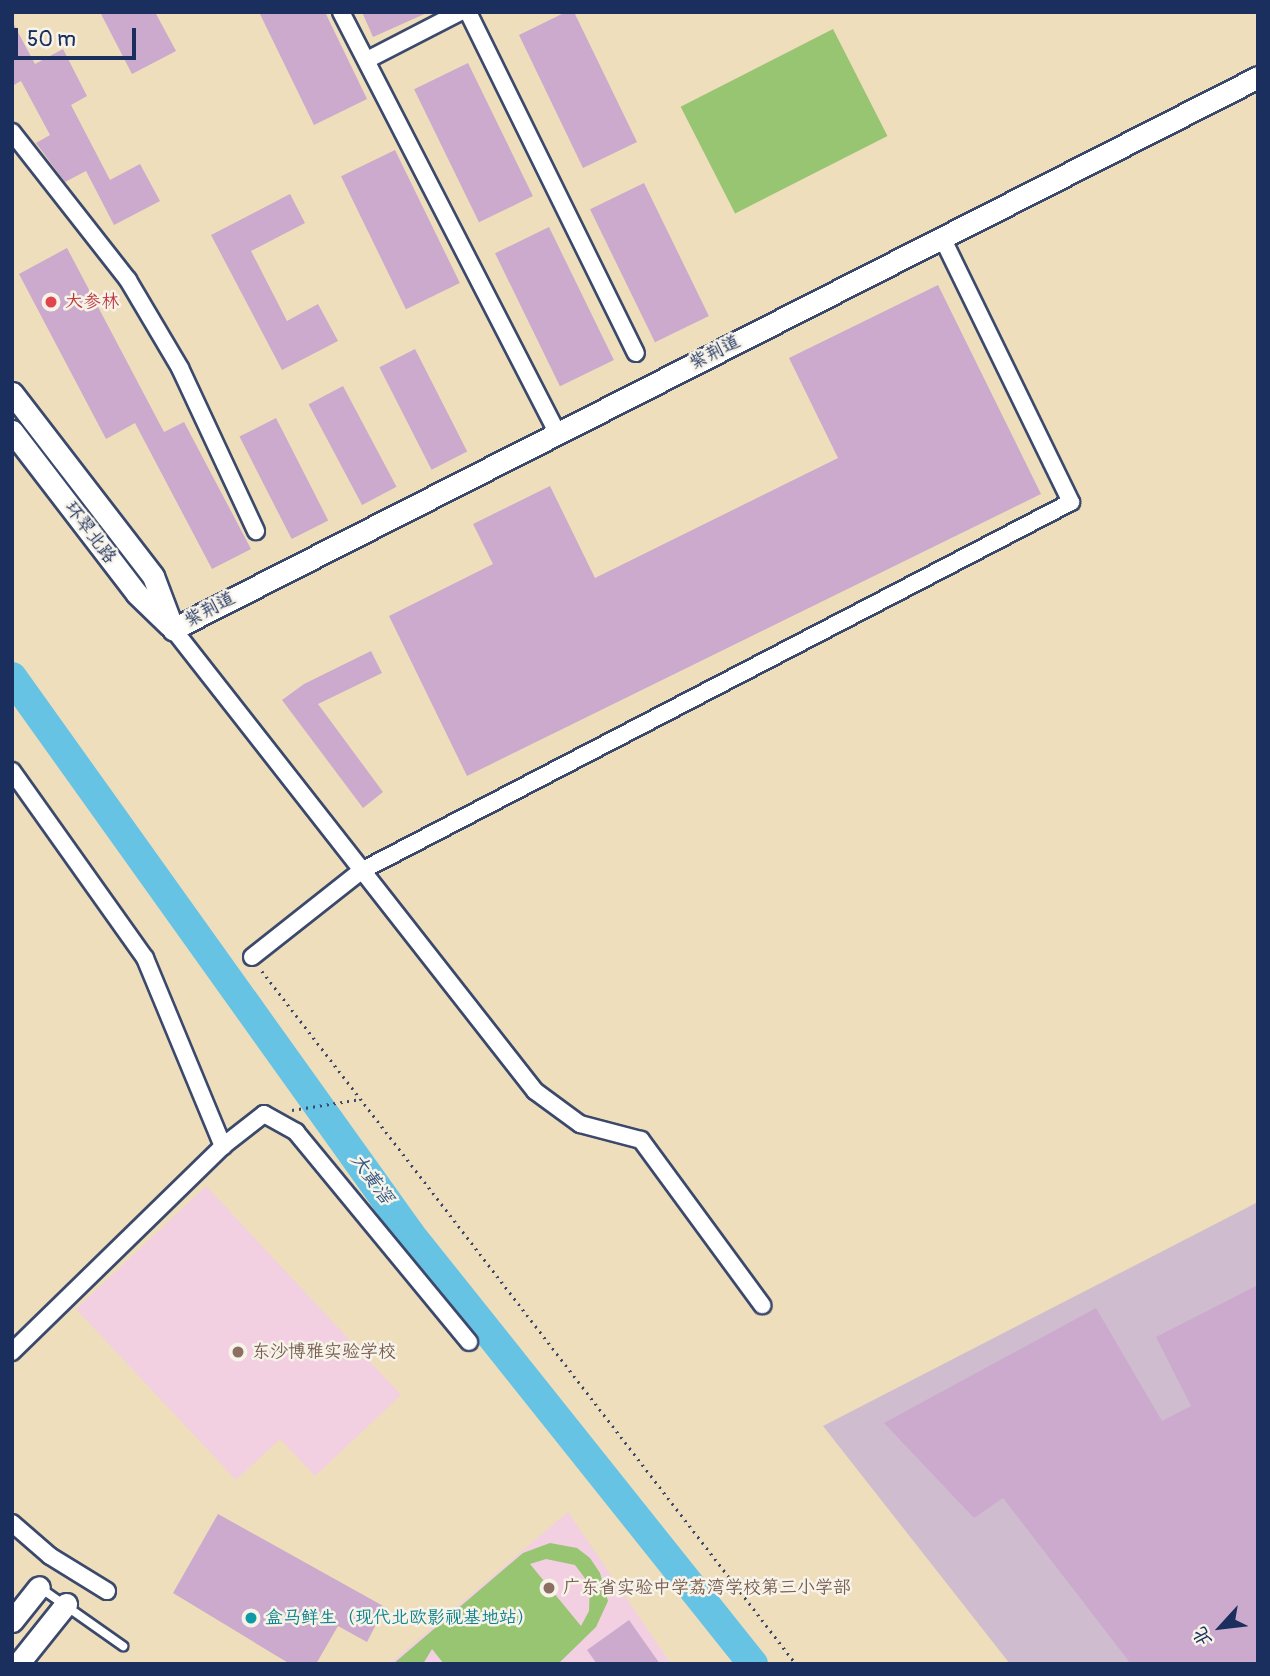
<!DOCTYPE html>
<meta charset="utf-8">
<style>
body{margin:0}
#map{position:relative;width:1270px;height:1676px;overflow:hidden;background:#eedebc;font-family:Pangolin,"LXGW WenKai TC",sans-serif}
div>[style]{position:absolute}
.built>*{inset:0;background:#f2cfe1}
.industrial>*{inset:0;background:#cfbdcf}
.green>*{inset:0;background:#98c572;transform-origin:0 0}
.river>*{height:30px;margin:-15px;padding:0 15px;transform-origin:15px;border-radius:15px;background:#66c3e4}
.building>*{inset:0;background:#cbaacd;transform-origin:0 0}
.path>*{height:2.5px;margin-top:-1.25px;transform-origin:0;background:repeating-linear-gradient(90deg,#3b496c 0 2px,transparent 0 7px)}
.roads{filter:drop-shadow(2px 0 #3b496c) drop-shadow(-2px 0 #3b496c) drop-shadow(0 2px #3b496c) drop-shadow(0 -2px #3b496c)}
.service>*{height:8px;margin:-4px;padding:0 4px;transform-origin:4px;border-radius:4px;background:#fff}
.minor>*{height:16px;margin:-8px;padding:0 8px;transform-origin:8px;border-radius:8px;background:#fff}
.tertiary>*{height:21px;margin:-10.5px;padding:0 10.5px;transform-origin:10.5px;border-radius:10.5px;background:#fff}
.dots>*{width:19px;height:19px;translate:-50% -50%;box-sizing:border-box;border:4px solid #f7f3e8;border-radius:50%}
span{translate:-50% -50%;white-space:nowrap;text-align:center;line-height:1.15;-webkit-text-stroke:5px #f7f3e8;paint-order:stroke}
.health-label{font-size:18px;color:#be3a42}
.left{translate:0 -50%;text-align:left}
.street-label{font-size:18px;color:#1b2f5e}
.education-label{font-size:18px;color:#785e54}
.culture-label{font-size:18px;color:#0d838f}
.water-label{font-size:19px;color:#2e5480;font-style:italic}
.frame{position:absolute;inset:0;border:14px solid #1b2f5e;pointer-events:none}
.north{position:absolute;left:1186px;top:1592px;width:70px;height:70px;-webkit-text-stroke:5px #f7f3e8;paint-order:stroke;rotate:243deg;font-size:19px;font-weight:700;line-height:28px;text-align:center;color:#1b2f5e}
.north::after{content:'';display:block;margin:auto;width:24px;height:32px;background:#1b2f5e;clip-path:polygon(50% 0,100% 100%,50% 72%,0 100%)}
.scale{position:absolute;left:14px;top:28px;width:122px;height:32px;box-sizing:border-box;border:4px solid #1b2f5e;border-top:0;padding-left:9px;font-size:21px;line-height:24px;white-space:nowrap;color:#1b2f5e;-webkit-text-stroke:5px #f7f3e8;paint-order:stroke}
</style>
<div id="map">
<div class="built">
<i style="clip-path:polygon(206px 1186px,401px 1395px,315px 1476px,280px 1439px,236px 1480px,76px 1309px)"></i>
<i style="clip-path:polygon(568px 1512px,671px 1664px,389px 1664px)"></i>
</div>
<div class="industrial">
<i style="clip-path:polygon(1258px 1202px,1258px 1664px,1010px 1664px,823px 1426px)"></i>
</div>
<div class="green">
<i style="left:833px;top:29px;width:120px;height:171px;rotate:63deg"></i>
<i style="clip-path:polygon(evenodd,550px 1543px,577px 1548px,590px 1558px,600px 1573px,608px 1601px,596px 1627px,558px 1664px,444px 1664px,432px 1649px,423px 1664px,393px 1664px,523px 1553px,550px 1543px,546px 1559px,575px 1565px,590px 1585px,589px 1611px,581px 1626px,530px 1564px,546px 1559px)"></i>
</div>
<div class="river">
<i style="left:12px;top:677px;width:685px;rotate:54.45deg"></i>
<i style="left:410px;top:1234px;width:550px;rotate:51.42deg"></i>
</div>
<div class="building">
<i style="clip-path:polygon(100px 12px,155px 12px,176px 51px,132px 74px)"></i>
<i style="clip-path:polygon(259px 12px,325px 12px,367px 99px,314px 125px)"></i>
<i style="clip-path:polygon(362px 12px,429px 12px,373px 37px)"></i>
<i style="clip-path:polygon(566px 12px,574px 12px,637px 142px,583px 168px,519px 35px)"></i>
<i style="clip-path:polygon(12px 21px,35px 64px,63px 49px,87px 96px,71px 105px,110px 180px,140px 164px,160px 201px,114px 225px,86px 171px,65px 182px,36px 143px,50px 135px,21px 81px,12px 86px)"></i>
<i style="left:468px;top:63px;width:148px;height:60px;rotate:64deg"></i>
<i style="left:395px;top:150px;width:148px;height:60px;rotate:64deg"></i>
<i style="left:644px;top:183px;width:148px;height:60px;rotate:64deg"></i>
<i style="clip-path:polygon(290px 194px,305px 223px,251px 251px,287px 321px,318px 304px,338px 341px,282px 370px,211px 235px)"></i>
<i style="left:549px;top:227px;width:148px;height:60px;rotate:64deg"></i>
<i style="clip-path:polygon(67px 248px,164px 432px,184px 422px,251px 549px,212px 569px,135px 423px,106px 439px,19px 274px)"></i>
<i style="clip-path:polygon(938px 285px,1041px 494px,467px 776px,389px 616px,493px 564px,473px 524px,550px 486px,595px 578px,838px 458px,789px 358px)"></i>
<i style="left:415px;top:349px;width:115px;height:40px;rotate:63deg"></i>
<i style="left:343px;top:386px;width:114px;height:39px;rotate:62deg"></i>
<i style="left:276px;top:418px;width:115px;height:41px;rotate:63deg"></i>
<i style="clip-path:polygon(371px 651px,382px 673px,318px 704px,383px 792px,363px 808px,282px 700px,304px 684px)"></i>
<i style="clip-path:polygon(1258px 1285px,1258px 1664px,1131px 1664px,1003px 1498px,974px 1518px,884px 1423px,1096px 1308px,1162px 1421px,1191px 1406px,1156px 1337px)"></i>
<i style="clip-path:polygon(218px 1514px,385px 1607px,367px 1642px,338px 1626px,316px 1664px,290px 1664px,173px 1593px)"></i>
<i style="clip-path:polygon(629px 1620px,660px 1664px,597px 1664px,587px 1650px)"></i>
</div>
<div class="path">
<i style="left:262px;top:971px;width:875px;rotate:52.38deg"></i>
<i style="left:292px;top:1110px;width:70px;rotate:-9.1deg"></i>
</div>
<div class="roads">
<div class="service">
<i style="left:39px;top:1587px;width:103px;rotate:35.1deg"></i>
</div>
<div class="minor">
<i style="left:341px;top:12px;width:473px;rotate:62.8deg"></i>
<i style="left:468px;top:12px;width:380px;rotate:63.8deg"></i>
<i style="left:367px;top:60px;width:105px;rotate:-27.3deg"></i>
<i style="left:12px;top:132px;width:188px;rotate:51.9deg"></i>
<i style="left:128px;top:280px;width:102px;rotate:59.4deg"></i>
<i style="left:180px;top:368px;width:180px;rotate:65deg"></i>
<i style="left:173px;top:629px;width:587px;rotate:51.92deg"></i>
<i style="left:535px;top:1091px;width:56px;rotate:36.3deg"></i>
<i style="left:580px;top:1124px;width:63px;rotate:14.7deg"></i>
<i style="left:641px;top:1140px;width:205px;rotate:53.7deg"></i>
<i style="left:12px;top:771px;width:229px;rotate:54.6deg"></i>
<i style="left:145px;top:958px;width:204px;rotate:67.5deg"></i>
<i style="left:252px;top:957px;width:139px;rotate:-38.3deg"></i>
<i style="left:361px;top:871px;width:800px;rotate:-27.46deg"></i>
<i style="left:1071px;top:502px;width:294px;rotate:-116deg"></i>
<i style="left:12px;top:1352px;width:295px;rotate:-44.3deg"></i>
<i style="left:223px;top:1146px;width:52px;rotate:-38deg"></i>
<i style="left:264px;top:1114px;width:37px;rotate:29deg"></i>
<i style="left:296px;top:1132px;width:272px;rotate:50.5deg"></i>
<i style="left:12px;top:1523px;width:50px;rotate:41deg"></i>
<i style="left:50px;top:1556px;width:67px;rotate:31.6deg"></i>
</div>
<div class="tertiary">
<i style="left:12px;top:393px;width:231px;rotate:52.4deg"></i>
<i style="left:153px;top:576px;width:57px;rotate:69.3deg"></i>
<i style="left:12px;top:431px;width:205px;rotate:52.5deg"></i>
<i style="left:137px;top:594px;width:45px;rotate:44.1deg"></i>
<i style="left:173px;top:629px;width:1217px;rotate:-26.96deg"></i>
<i style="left:12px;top:1621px;width:43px;rotate:-51.5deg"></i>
<i style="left:18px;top:1664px;width:77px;rotate:-51.3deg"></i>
</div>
</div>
<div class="dots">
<i style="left:51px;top:302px;background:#e0444e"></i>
<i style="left:238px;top:1352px;background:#8d6e63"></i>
<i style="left:549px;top:1588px;background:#8d6e63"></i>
<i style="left:251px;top:1618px;background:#0f9aa8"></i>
</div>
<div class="health-label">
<span class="left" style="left:65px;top:302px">大参林</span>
</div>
<div class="street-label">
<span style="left:715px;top:353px;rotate:-27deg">紫荆道</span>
<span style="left:90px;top:533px;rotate:53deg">环翠北路</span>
<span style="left:210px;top:610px;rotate:-28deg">紫荆道</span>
</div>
<div class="education-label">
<span class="left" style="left:252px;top:1352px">东沙博雅实验学校</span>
<span class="left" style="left:563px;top:1588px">广东省实验中学荔湾学校第三小学部</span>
</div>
<div class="culture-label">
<span class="left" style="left:265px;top:1618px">盒马鲜生（现代北欧影视基地站）</span>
</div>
<div class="water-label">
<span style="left:371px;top:1179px;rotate:54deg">大黄滘</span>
</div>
<div class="frame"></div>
<div class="north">北</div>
<div class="scale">50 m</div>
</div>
